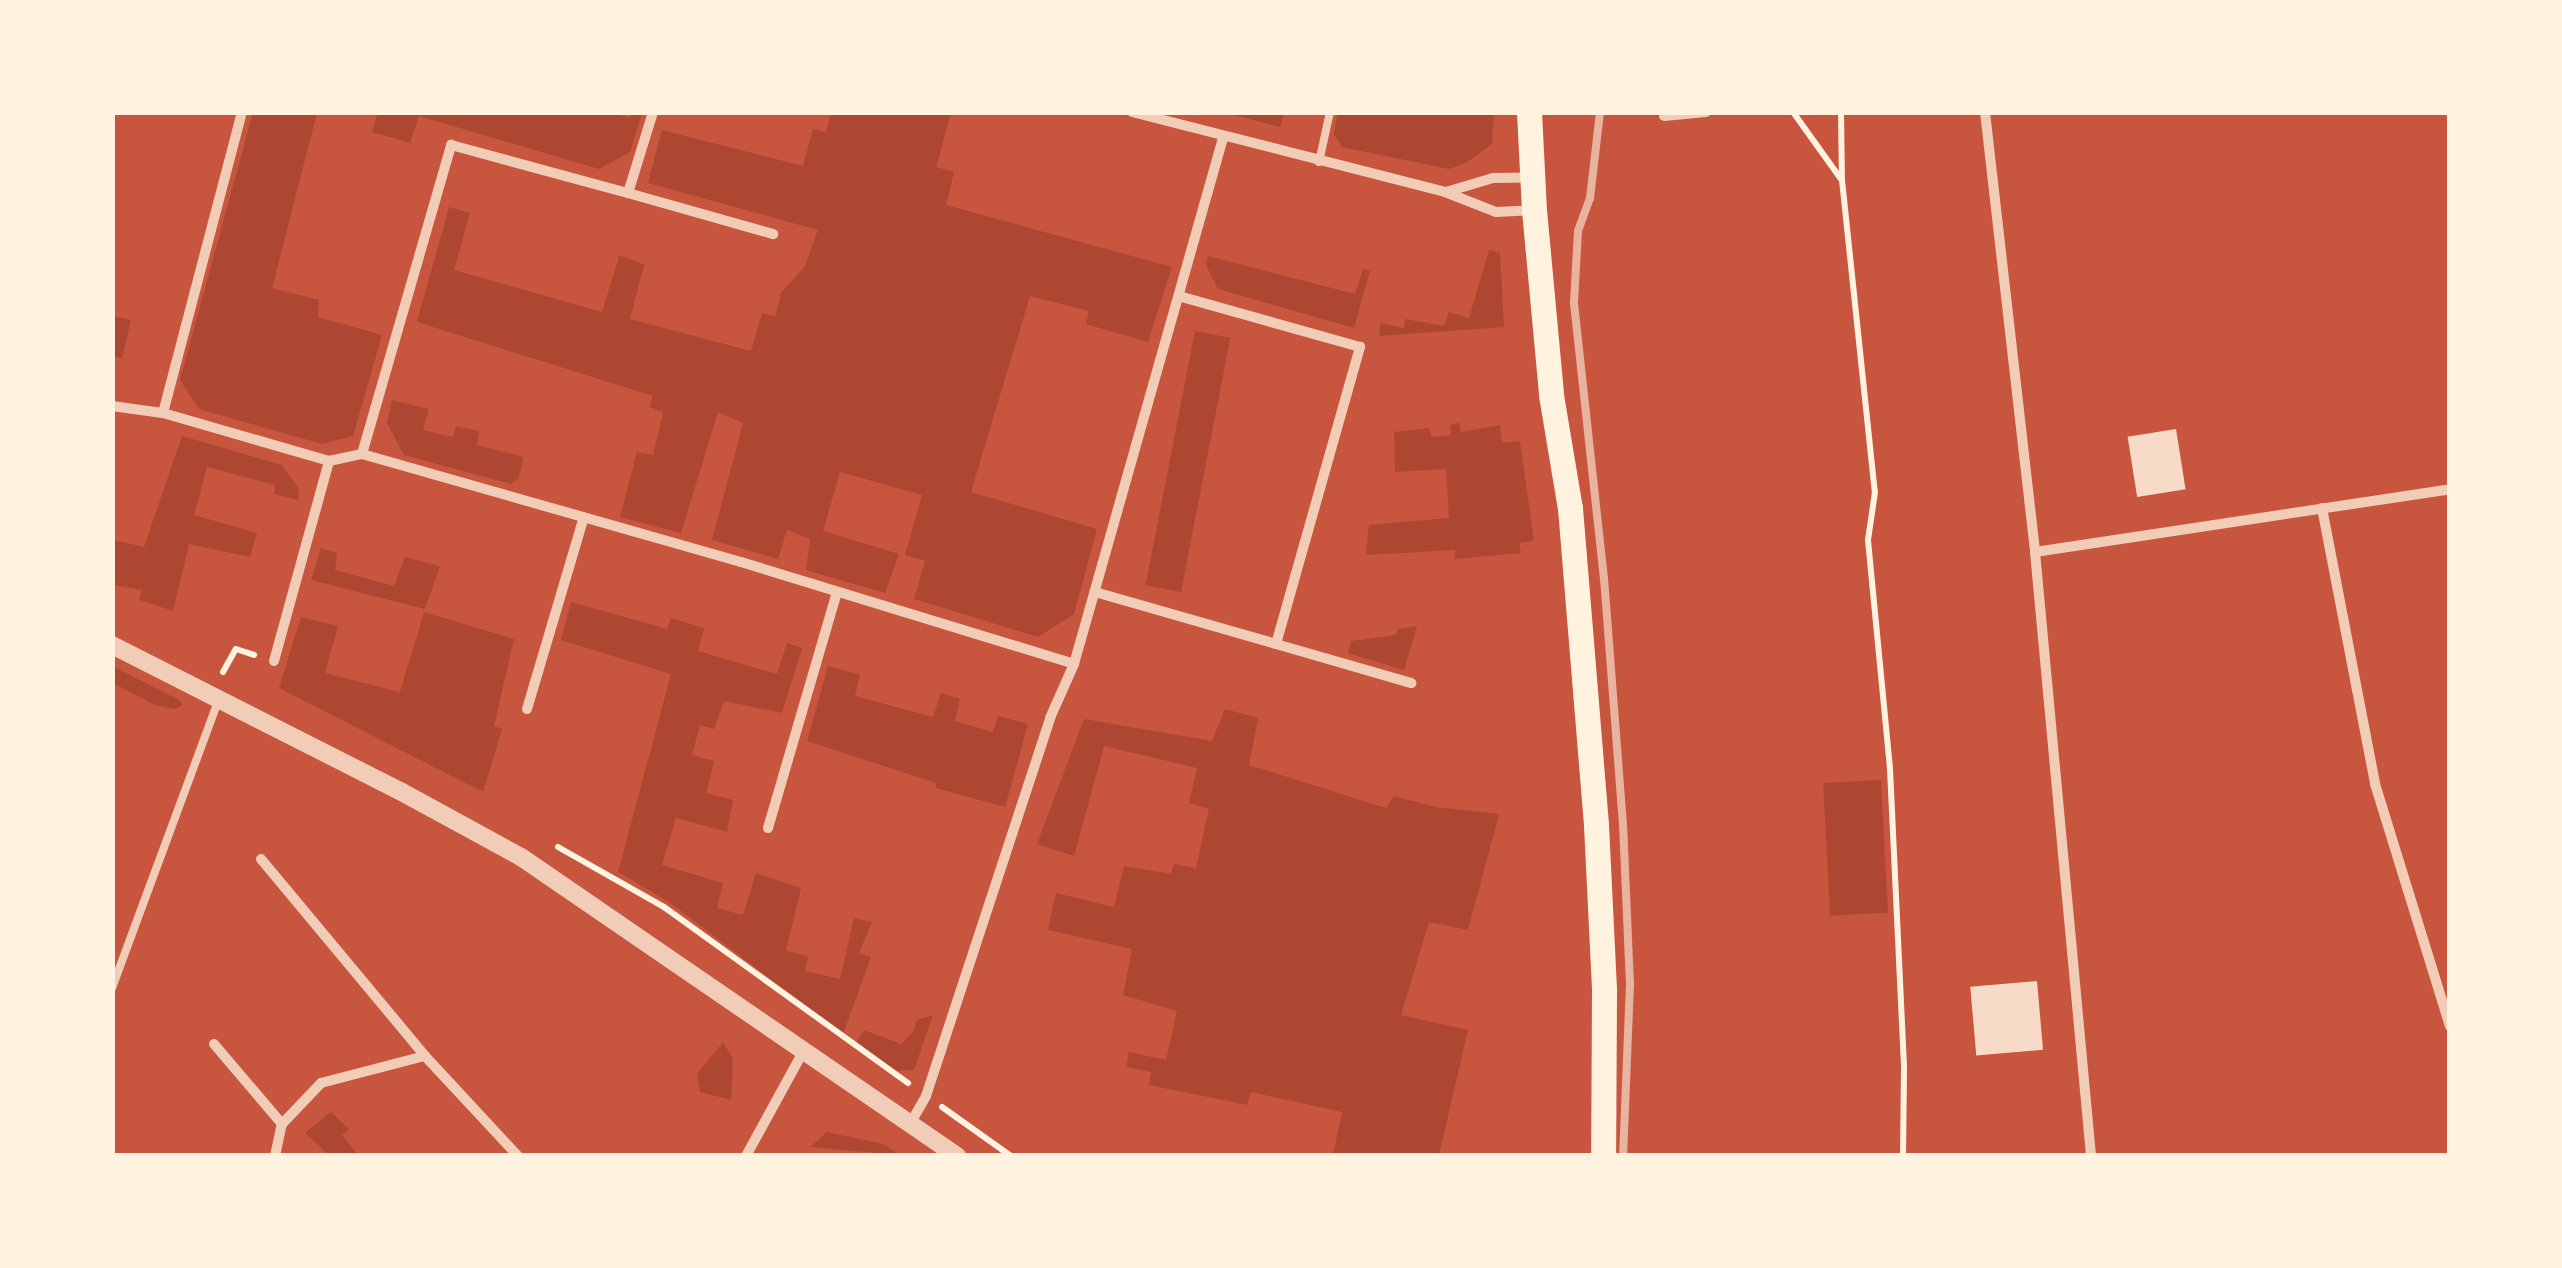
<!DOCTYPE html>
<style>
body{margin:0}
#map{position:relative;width:2562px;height:1268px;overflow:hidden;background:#c8553d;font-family:"Public Sans",sans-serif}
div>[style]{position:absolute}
.green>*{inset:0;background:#ae4732;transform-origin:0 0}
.building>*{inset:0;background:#f7dbc8;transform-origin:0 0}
.path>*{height:6px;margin:-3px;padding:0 3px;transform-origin:3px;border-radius:3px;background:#fff3e0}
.service>*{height:8px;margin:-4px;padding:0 4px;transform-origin:4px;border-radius:4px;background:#f1ccb7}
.minor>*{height:10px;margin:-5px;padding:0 5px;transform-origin:5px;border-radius:5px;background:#f1ccb7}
.tertiary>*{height:18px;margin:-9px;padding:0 9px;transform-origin:9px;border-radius:9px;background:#f1ccb7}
.primary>*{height:25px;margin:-12.5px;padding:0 12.5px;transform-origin:12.5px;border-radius:12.5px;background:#fff3e0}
.rail>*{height:8px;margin:-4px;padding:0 4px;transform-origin:4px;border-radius:4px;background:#e9b49f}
span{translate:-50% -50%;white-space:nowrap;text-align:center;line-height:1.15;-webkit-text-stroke:8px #fff3e0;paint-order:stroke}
.frame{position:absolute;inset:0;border:115px solid #fff3e0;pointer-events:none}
</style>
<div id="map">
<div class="green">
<i style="clip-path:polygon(253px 112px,317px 113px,272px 288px,319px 300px,318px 317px,382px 335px,353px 436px,322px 444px,199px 409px,180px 380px)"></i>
<i style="clip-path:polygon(831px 112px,951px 113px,936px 167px,954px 172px,946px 205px,1172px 267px,1148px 342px,1086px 324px,1089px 311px,1030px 296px,971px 492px,1097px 529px,1074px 614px,1038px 637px,914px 599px,925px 561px,905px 555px,922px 495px,840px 472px,823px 531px,899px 554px,885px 593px,806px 570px,810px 539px,787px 530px,778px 559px,712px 540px,743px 423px,718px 412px,681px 533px,620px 517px,637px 452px,653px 455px,663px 413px,650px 407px,653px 396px,417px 322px,449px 207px,470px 213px,454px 270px,602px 312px,619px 256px,628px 258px,644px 265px,630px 319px,751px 351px,762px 313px,775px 316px,781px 293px,805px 266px,818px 230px,648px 183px,662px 130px,803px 166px,813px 129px,826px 132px)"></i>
<i style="clip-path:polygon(612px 113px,630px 118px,632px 113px,642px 113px,630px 152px,599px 169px,419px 116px,410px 143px,372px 132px,377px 115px,369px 113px)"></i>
<i style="clip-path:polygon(1226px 113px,1284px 112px,1284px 113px,1280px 127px)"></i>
<i style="clip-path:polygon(1338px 113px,1494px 113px,1492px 144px,1466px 163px,1449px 169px,1342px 147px,1334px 134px)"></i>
<i style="clip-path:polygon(1489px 250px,1500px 253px,1504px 327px,1379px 336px,1380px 323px,1404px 328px,1405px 319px,1444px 326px,1449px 312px,1469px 318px)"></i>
<i style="clip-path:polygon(1208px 256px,1355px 294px,1363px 269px,1370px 271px,1354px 328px,1218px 289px,1206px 265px)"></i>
<i style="clip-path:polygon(113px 316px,131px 320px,122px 358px,113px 356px)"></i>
<i style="left:1195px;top:331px;width:36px;height:259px;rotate:11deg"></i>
<i style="clip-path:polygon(392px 400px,429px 409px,423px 430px,453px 437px,456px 426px,479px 431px,477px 445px,523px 457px,519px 478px,511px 484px,404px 455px,387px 423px)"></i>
<i style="clip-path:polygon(1459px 423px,1461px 432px,1500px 425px,1502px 443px,1520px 441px,1534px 541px,1519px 543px,1521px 553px,1455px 559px,1455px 550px,1366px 555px,1369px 525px,1449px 518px,1446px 469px,1395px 472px,1394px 432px,1429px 428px,1432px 437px,1451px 435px,1450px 425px)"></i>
<i style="clip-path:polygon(182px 436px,282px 465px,299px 489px,298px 500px,274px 494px,275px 485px,207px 467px,194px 515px,257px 533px,250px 557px,189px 544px,173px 611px,139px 600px,142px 590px,113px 585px,113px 540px,144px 547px)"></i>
<i style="clip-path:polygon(321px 548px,337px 553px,335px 570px,394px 586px,405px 557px,440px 566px,425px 609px,311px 580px)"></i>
<i style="clip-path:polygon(571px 602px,667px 629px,671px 618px,704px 628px,698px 651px,777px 674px,787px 643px,802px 648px,782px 713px,724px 701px,714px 729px,700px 725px,692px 755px,714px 761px,706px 793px,733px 800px,727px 832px,676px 818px,662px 865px,723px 883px,717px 908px,743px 915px,756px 873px,801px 888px,786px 951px,808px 956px,805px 971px,840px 979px,854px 918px,872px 922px,859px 953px,871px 957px,843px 1034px,669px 902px,618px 872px,671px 674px,561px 640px)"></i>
<i style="clip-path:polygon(424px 612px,514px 639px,494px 726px,502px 729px,483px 792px,279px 688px,301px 617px,338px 626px,325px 673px,400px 692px)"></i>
<i style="clip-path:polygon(1417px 626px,1404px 670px,1348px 653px,1351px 641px,1396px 635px,1398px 629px)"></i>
<i style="clip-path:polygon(112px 666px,181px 701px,182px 706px,175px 709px,155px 705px,113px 683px)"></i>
<i style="clip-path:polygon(828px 666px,860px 675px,855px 696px,933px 717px,941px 693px,960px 699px,955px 721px,993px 732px,998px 716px,1028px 724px,1005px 807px,936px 788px,936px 783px,807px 741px)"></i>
<i style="clip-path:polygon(1225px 709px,1258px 718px,1249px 765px,1386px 808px,1394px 796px,1436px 807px,1499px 814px,1468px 930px,1429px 922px,1401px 1015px,1468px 1030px,1439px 1155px,1333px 1155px,1342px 1112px,1251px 1092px,1247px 1105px,1149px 1085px,1151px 1072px,1126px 1067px,1129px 1052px,1166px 1060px,1177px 1011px,1123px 995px,1132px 949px,1048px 930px,1056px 893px,1114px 907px,1124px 866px,1171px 874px,1174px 864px,1196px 868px,1209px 809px,1189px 803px,1197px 768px,1104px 746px,1074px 856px,1037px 844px,1084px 719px,1212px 741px)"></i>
<i style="left:1881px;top:780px;width:133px;height:58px;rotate:87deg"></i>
<i style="clip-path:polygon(933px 1015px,914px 1070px,893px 1071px,856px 1043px,864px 1030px,901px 1044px,913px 1032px,917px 1020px)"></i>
<i style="clip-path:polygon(723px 1042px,733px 1059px,731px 1100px,700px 1092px,697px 1074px)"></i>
<i style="clip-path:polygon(331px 1112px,349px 1129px,342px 1135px,358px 1155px,329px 1155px,305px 1133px)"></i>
<i style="clip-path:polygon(827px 1132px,883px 1144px,900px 1155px,810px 1147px)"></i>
</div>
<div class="building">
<i style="left:2176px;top:429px;width:61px;height:49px;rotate:81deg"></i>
<i style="left:2037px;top:981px;width:69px;height:67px;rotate:85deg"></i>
</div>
<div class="path">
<i style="left:1793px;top:112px;width:82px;rotate:54.4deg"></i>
<i style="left:1841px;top:112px;width:68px;rotate:89.2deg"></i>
<i style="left:1842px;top:180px;width:314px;rotate:84deg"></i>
<i style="left:1875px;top:492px;width:49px;rotate:98.3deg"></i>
<i style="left:1868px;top:540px;width:230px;rotate:84.5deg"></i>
<i style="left:1890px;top:769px;width:297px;rotate:87.3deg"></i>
<i style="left:1904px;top:1066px;width:90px;rotate:90.6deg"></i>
<i style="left:223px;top:672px;width:26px;rotate:-61deg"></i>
<i style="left:236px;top:649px;width:19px;rotate:18deg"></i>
<i style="left:558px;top:847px;width:122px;rotate:29.5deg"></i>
<i style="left:664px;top:907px;width:301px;rotate:35.8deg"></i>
<i style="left:942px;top:1107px;width:85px;rotate:35.4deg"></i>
</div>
<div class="service">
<i style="left:1319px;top:162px;width:51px;rotate:-77.6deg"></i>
<i style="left:112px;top:988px;width:309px;rotate:-69.7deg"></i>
</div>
<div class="minor">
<i style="left:1132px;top:112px;width:323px;rotate:14.3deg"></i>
<i style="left:1445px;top:192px;width:55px;rotate:21.4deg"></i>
<i style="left:1496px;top:212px;width:36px;rotate:-3deg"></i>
<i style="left:1985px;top:112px;width:443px;rotate:83.5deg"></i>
<i style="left:2035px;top:552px;width:607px;rotate:84.7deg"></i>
<i style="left:1664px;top:116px;width:42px;rotate:-5.4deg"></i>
<i style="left:1446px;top:192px;width:49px;rotate:-16.6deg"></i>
<i style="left:1493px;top:178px;width:39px;rotate:-1deg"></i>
<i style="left:628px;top:193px;width:151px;rotate:15.8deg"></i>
<i style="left:112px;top:406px;width:51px;rotate:7.8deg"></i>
<i style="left:163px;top:413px;width:173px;rotate:16.1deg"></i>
<i style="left:329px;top:461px;width:34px;rotate:-12deg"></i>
<i style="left:362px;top:454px;width:394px;rotate:15.9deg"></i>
<i style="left:741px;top:562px;width:348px;rotate:17deg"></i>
<i style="left:163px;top:413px;width:311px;rotate:-75.3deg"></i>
<i style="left:362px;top:454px;width:322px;rotate:-73.9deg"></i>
<i style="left:451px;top:145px;width:183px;rotate:15.2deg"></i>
<i style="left:628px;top:193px;width:85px;rotate:-72.8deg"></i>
<i style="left:2322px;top:508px;width:281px;rotate:79.1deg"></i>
<i style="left:2375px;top:784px;width:254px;rotate:72.8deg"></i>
<i style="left:2035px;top:552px;width:420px;rotate:-8.6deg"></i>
<i style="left:1095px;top:592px;width:188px;rotate:16deg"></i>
<i style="left:1276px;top:644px;width:309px;rotate:-74.2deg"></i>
<i style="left:1360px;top:347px;width:188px;rotate:-164.3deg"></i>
<i style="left:1276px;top:644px;width:141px;rotate:16.1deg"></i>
<i style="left:274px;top:661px;width:207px;rotate:-74.6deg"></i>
<i style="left:527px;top:709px;width:200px;rotate:-73.5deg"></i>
<i style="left:768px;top:828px;width:246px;rotate:-73.7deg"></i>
<i style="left:261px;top:859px;width:256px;rotate:50.2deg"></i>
<i style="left:214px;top:1044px;width:105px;rotate:49.6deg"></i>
<i style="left:910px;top:1124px;width:32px;rotate:-60deg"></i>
<i style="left:926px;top:1096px;width:398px;rotate:-71.8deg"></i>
<i style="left:1050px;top:718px;width:59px;rotate:-66deg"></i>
<i style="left:1074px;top:664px;width:547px;rotate:-74.18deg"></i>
<i style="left:275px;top:1156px;width:33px;rotate:-78deg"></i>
<i style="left:282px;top:1124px;width:57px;rotate:-46.4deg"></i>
<i style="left:321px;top:1083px;width:107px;rotate:-14.6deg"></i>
<i style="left:425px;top:1056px;width:137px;rotate:47.1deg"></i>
<i style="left:746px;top:1156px;width:121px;rotate:-61.3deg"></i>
</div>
<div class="tertiary">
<i style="left:112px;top:645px;width:323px;rotate:26.9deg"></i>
<i style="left:400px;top:791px;width:138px;rotate:28.6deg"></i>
<i style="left:521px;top:857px;width:529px;rotate:34.44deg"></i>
</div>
<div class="primary">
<i style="left:1529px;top:112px;width:98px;rotate:87.1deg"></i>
<i style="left:1534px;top:210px;width:186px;rotate:84.7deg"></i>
<i style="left:1551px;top:395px;width:115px;rotate:80.5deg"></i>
<i style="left:1570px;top:508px;width:318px;rotate:85.3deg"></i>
<i style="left:1596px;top:825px;width:166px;rotate:87.2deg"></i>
<i style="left:1604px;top:991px;width:165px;rotate:90.3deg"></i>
</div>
<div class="rail">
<i style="left:1600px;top:112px;width:87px;rotate:96.6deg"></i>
<i style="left:1590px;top:198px;width:35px;rotate:110deg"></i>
<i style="left:1578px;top:231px;width:72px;rotate:93.2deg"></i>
<i style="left:1574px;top:303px;width:277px;rotate:83.8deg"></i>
<i style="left:1604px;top:578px;width:247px;rotate:85.6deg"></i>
<i style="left:1623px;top:824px;width:160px;rotate:87.5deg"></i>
<i style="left:1630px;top:984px;width:172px;rotate:92.3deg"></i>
</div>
<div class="frame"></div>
</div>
